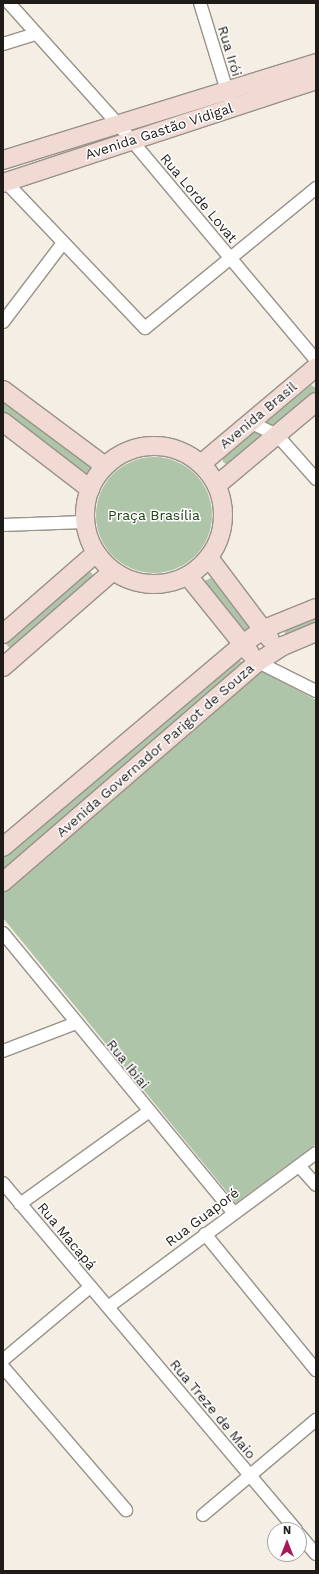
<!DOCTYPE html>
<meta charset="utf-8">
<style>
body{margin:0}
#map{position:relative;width:319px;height:1574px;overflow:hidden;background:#f4eee4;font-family:"Work Sans",sans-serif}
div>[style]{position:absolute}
.green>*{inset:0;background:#afc5a9;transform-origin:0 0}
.round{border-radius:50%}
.roads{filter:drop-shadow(1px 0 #989289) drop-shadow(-1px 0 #989289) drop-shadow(0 1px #989289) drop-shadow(0 -1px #989289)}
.street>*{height:12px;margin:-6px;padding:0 6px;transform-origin:6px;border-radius:6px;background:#fff}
.secondary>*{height:18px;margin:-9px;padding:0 9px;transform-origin:9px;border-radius:9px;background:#f2dad4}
.secondary>.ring{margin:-9px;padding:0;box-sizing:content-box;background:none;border:18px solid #f2dad4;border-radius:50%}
span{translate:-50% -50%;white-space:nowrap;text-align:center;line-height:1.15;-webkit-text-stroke:3px #fff;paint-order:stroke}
.street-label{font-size:14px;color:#1e1b18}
.park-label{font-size:14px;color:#1e4211}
.frame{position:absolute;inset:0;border:4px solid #1e1b18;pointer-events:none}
.north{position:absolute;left:267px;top:1522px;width:40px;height:40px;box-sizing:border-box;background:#fff;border:1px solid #a5a4a3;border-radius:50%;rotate:0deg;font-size:11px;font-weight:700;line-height:16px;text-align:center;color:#1e1b18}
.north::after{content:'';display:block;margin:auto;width:14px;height:18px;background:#a81856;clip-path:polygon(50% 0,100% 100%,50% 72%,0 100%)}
</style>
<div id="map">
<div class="green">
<i style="clip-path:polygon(311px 385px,316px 388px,316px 393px,230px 467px,223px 462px,223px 458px)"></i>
<i style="clip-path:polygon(3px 399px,94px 469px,86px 478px,3px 416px)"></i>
<i class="round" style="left:96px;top:457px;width:116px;height:116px"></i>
<i style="left:87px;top:568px;width:12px;height:111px;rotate:48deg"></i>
<i style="clip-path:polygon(211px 578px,249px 623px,248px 629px,243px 632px,204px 581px)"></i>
<i style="clip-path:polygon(316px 615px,316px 628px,286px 637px,284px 630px)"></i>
<i style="clip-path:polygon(238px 659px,244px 663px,3px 875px,3px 854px)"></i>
<i style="clip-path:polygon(259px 669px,316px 700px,316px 1144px,236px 1203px,3px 918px,3px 890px)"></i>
</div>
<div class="roads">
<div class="street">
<i style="left:9px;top:3px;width:161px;rotate:48deg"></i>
<i style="left:117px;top:123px;width:309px;rotate:50deg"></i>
<i style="left:200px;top:3px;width:98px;rotate:72.9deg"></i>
<i style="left:3px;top:44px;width:34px;rotate:-17deg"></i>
<i style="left:3px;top:179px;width:206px;rotate:46.4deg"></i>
<i style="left:145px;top:328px;width:221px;rotate:-39.3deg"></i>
<i style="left:3px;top:322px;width:99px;rotate:-52.8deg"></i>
<i style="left:250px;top:422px;width:30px;rotate:26deg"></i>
<i style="left:277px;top:435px;width:59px;rotate:48.4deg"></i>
<i style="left:3px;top:525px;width:82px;rotate:-2.1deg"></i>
<i style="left:258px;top:662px;width:65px;rotate:26.6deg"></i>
<i style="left:3px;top:933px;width:362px;rotate:50.5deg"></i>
<i style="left:3px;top:1051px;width:78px;rotate:-21deg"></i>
<i style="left:299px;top:1166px;width:25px;rotate:48deg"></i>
<i style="left:3px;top:1183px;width:454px;rotate:49.8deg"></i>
<i style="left:20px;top:1204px;width:158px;rotate:-35.7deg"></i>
<i style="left:205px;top:1234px;width:176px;rotate:50.8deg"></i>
<i style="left:108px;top:1307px;width:259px;rotate:-36.5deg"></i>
<i style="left:3px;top:1360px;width:114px;rotate:-40deg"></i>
<i style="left:3px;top:1367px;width:189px;rotate:49.3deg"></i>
<i style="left:203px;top:1515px;width:148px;rotate:-40.1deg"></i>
<i style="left:299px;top:1534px;width:26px;rotate:50deg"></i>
</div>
<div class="secondary">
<i style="left:3px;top:160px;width:328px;rotate:-17.2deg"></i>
<i style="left:3px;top:183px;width:330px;rotate:-18.2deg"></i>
<i style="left:3px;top:390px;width:127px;rotate:36.7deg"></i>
<i style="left:3px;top:422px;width:110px;rotate:37.6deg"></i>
<i class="ring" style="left:85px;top:446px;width:120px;height:120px"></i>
<i style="left:201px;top:464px;width:150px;rotate:-40.1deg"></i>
<i style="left:217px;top:485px;width:129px;rotate:-40deg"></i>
<i style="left:209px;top:558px;width:101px;rotate:53deg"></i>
<i style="left:188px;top:576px;width:99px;rotate:51.2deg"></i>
<i style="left:3px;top:634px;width:123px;rotate:-41.1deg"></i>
<i style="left:3px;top:667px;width:146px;rotate:-41.1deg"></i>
<i style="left:3px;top:847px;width:314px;rotate:-40.2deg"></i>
<i style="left:243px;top:644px;width:26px;rotate:-36deg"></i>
<i style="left:264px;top:629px;width:56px;rotate:-22deg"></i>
<i style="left:3px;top:882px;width:337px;rotate:-40.8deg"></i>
<i style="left:258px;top:662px;width:30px;rotate:-33deg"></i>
<i style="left:283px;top:646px;width:36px;rotate:-23deg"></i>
</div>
</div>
<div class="street-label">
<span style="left:230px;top:51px;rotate:73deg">Rua Irói</span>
<span style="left:159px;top:131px;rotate:-18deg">Avenida Gastão Vidigal</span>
<span style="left:199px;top:198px;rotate:50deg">Rua Lorde Lovat</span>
<span style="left:258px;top:415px;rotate:-40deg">Avenida Brasil</span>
<span style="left:155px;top:750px;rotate:-41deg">Avenida Governador Parigot de Souza</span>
<span style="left:128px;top:1064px;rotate:51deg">Rua Ibiai</span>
<span style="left:202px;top:1217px;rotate:-37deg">Rua Guaporé</span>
<span style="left:67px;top:1236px;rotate:50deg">Rua Macapá</span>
<span style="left:213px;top:1409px;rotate:50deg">Rua Treze de Maio</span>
</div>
<div class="park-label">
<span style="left:154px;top:515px">Praça Brasília</span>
</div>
<div class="frame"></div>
<div class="north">N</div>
</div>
